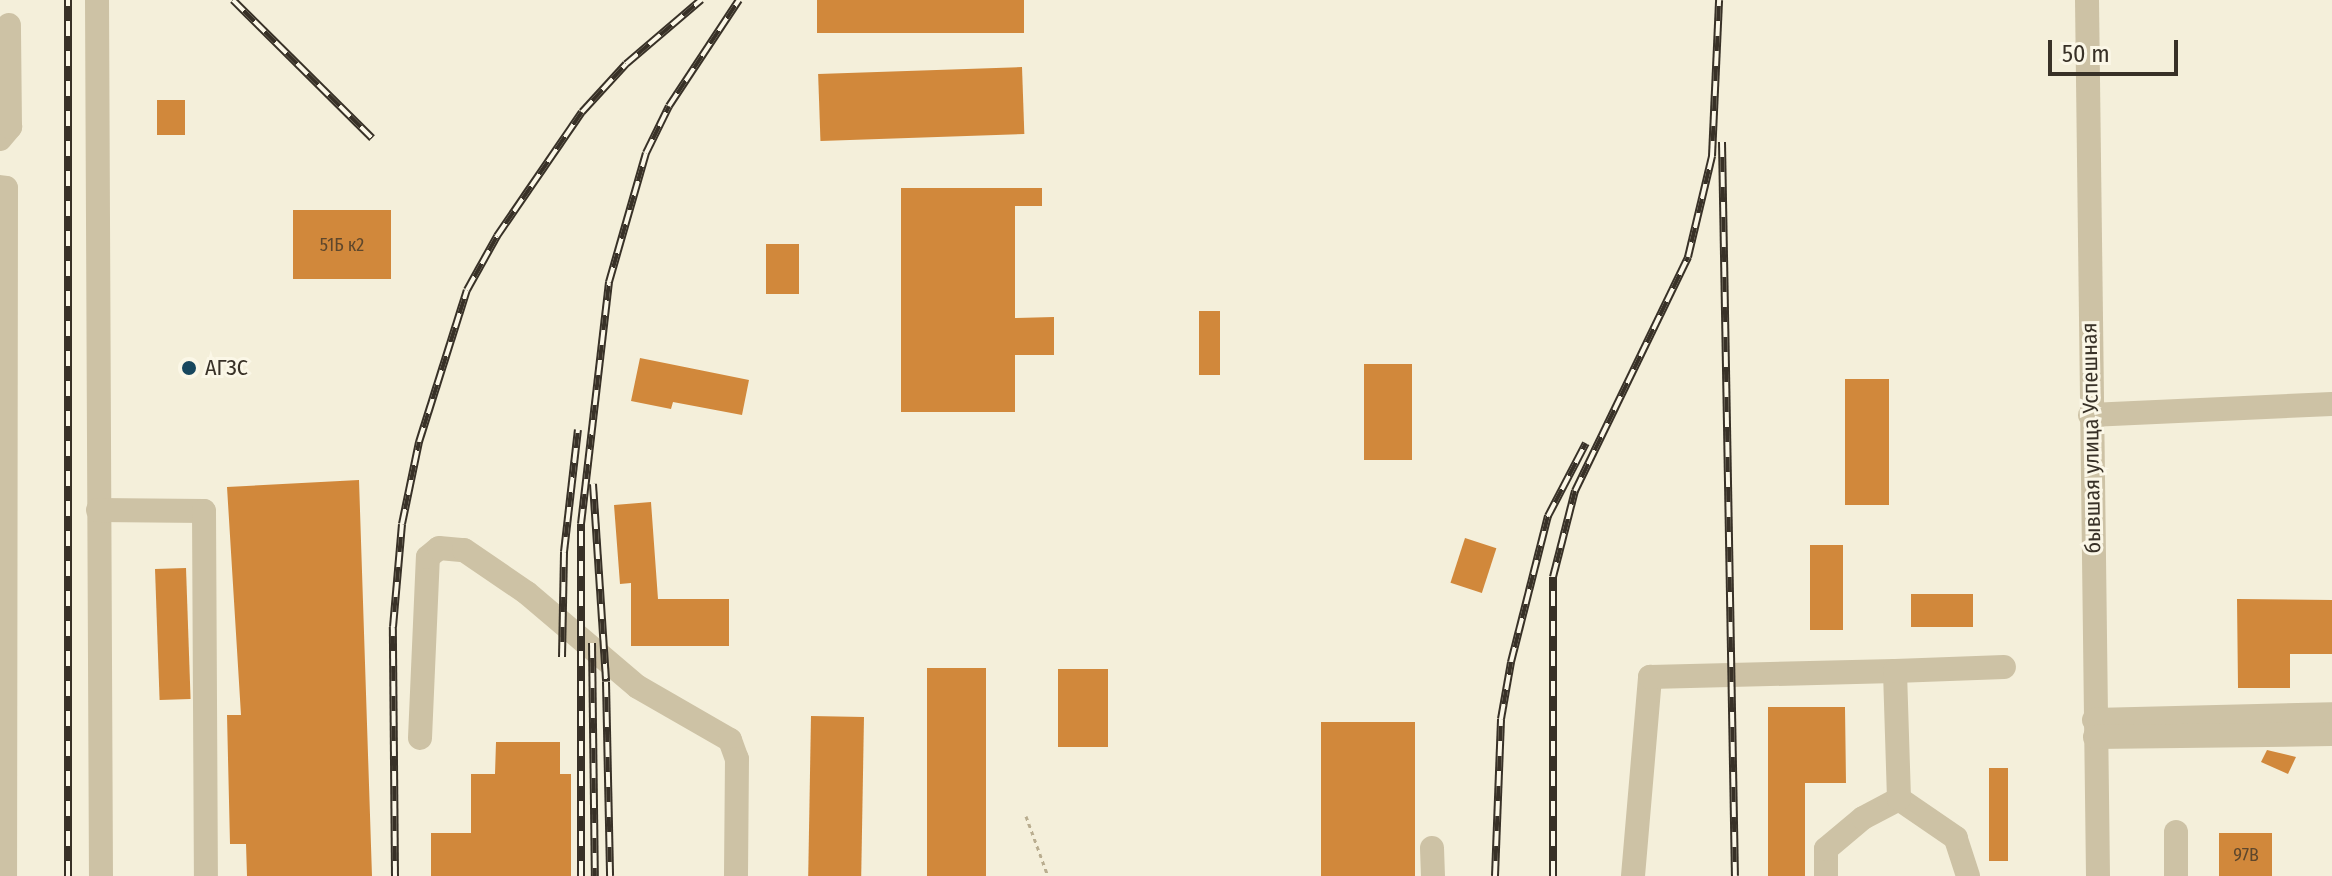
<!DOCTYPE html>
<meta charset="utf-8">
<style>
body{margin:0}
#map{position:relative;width:2332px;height:876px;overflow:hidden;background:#f4efda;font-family:"Fira Sans Condensed",sans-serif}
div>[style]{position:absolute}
.building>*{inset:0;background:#d1883b;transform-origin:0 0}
.path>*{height:3px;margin-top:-1.5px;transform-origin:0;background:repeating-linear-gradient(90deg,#b9ad8f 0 4px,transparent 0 8px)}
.minor>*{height:24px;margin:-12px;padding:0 12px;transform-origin:12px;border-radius:12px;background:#cdc2a5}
.rail>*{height:8px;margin-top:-4px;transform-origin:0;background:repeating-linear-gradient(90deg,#fbf7e7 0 15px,#383127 0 30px);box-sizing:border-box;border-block:2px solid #383127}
.dots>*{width:22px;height:22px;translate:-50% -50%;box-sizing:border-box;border:4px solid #fbf7e7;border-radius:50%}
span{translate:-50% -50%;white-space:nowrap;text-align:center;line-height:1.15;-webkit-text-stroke:6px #fbf7e7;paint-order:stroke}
.number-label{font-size:18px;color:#5e472c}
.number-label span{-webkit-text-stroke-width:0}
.poi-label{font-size:22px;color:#383127}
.left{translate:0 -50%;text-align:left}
.street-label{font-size:22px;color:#383127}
.scale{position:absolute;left:2048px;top:40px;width:130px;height:36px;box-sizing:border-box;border:4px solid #383127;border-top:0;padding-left:10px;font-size:24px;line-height:28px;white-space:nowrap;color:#383127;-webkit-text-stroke:6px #fbf7e7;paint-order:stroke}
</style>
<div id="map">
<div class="building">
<i style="left:817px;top:0;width:207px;height:33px"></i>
<i style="left:1022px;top:67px;width:67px;height:204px;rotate:88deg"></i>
<i style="left:185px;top:100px;width:35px;height:28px;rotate:90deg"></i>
<i style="clip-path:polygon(901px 188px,1042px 188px,1042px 206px,1015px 206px,1015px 318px,1054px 317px,1054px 355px,1015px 355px,1015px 412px,901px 412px)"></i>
<i style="left:293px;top:210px;width:98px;height:69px"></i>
<i style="left:766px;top:244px;width:33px;height:50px"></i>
<i style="left:1199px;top:311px;width:21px;height:64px"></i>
<i style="clip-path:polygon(640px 358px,749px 380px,742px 415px,673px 402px,671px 409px,631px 401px)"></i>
<i style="left:1364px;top:364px;width:48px;height:96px"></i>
<i style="left:1845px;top:379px;width:44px;height:126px"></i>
<i style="clip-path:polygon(359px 480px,372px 876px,247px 876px,246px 844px,230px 844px,227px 715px,241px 715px,227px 487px)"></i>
<i style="clip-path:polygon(651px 502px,658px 599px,729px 599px,729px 646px,631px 646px,631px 583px,620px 584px,614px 505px)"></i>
<i style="left:1465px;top:538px;width:33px;height:47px;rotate:18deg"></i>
<i style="left:1810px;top:545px;width:33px;height:85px"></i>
<i style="left:186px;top:568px;width:131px;height:31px;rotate:88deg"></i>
<i style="left:1911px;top:594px;width:62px;height:33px"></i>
<i style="clip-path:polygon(2237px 599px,2332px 600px,2332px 654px,2290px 654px,2290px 688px,2238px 688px)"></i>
<i style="left:927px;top:668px;width:59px;height:208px"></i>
<i style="left:1058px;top:669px;width:50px;height:78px"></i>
<i style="clip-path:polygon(1768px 707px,1845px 707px,1846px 783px,1805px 783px,1805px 876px,1768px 876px)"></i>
<i style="left:811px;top:716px;width:53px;height:160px;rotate:1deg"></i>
<i style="left:1321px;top:722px;width:94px;height:154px"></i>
<i style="clip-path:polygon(496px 742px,560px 742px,560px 774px,571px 774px,571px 876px,431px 876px,431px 833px,471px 833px,471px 774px,495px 774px)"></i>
<i style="clip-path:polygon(2267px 750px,2296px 757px,2288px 774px,2261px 762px)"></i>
<i style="left:1989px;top:768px;width:19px;height:93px"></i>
<i style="left:2272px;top:833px;width:43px;height:53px;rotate:90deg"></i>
</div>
<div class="path">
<i style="left:1026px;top:816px;width:64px;rotate:69.9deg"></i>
</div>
<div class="minor">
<i style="left:97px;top:0;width:876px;rotate:89.74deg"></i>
<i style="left:2087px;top:0;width:876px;rotate:89.28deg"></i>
<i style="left:0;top:139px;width:16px;rotate:-50deg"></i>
<i style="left:10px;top:127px;width:102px;rotate:-90.6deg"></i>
<i style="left:0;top:187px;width:6px;rotate:9deg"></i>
<i style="left:6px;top:188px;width:688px;rotate:90.08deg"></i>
<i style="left:2090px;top:415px;width:242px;rotate:-2.6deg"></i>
<i style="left:98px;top:510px;width:106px;rotate:0.5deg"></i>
<i style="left:204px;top:511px;width:365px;rotate:89.7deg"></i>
<i style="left:2094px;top:720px;width:238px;rotate:-1.4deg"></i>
<i style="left:2095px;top:737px;width:237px;rotate:-0.7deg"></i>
<i style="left:420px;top:738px;width:181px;rotate:-87.5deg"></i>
<i style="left:428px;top:557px;width:14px;rotate:-39deg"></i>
<i style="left:439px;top:548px;width:25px;rotate:5deg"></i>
<i style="left:464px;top:550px;width:76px;rotate:34.3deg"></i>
<i style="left:527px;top:593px;width:145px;rotate:40.3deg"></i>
<i style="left:638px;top:687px;width:106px;rotate:29.9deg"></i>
<i style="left:730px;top:740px;width:20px;rotate:70deg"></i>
<i style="left:737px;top:759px;width:117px;rotate:90.5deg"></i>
<i style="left:2176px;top:832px;width:44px;rotate:90deg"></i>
<i style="left:1432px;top:848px;width:28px;rotate:88deg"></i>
<i style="left:1633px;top:876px;width:200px;rotate:-85.1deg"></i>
<i style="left:1650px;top:677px;width:245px;rotate:-1.4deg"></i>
<i style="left:1826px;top:876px;width:27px;rotate:-90deg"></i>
<i style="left:1826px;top:849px;width:48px;rotate:-40deg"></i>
<i style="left:1863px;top:818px;width:41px;rotate:-27.8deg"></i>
<i style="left:1968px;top:876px;width:40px;rotate:-108deg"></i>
<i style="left:1956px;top:838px;width:69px;rotate:-145.6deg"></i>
<i style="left:1899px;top:799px;width:128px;rotate:-91.8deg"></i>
<i style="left:1895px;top:671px;width:109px;rotate:-2.1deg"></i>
</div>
<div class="rail">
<i style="left:233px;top:0;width:196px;rotate:44.8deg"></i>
<i style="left:1722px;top:142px;width:734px;rotate:88.99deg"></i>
<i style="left:593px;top:484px;width:198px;rotate:86.2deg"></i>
<i style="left:606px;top:682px;width:194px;rotate:88.8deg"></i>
<i style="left:592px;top:643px;width:233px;rotate:89.3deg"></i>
<i style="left:562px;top:657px;width:105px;rotate:-88.9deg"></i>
<i style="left:564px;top:552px;width:123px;rotate:-83.5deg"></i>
<i style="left:68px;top:876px;width:876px;rotate:-90deg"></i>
<i style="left:395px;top:876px;width:249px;rotate:-90.5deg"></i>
<i style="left:393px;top:627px;width:103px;rotate:-85deg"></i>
<i style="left:402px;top:524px;width:84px;rotate:-78.3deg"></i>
<i style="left:419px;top:442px;width:159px;rotate:-72.5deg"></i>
<i style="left:467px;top:290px;width:62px;rotate:-60.9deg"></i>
<i style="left:497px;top:236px;width:150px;rotate:-55.6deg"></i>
<i style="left:582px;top:112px;width:65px;rotate:-47.5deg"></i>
<i style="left:626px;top:64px;width:99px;rotate:-40.5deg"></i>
<i style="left:581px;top:876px;width:352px;rotate:-90deg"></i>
<i style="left:581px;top:524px;width:244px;rotate:-83.4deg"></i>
<i style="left:609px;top:282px;width:134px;rotate:-74deg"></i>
<i style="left:646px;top:153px;width:52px;rotate:-63.9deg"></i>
<i style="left:669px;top:106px;width:127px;rotate:-56.6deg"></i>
<i style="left:1495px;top:876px;width:157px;rotate:-87.8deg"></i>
<i style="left:1501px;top:719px;width:58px;rotate:-80deg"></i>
<i style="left:1511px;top:662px;width:151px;rotate:-75.8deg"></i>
<i style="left:1548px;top:516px;width:82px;rotate:-62.5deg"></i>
<i style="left:1553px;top:876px;width:299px;rotate:-90deg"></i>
<i style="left:1553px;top:577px;width:89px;rotate:-75.7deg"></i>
<i style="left:1575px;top:491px;width:260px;rotate:-64.2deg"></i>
<i style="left:1688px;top:257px;width:104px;rotate:-76.6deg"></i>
<i style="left:1712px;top:156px;width:156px;rotate:-87.4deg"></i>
</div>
<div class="dots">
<i style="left:189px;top:368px;background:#18475e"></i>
</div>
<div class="number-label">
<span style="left:342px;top:245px">51Б к2</span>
<span style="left:2246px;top:855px">97В</span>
</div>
<div class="poi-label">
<span class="left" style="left:205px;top:368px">АГЗС</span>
</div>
<div class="street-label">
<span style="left:2091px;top:438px;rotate:-91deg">бывшая улица Успешная</span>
</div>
<div class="scale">50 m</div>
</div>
